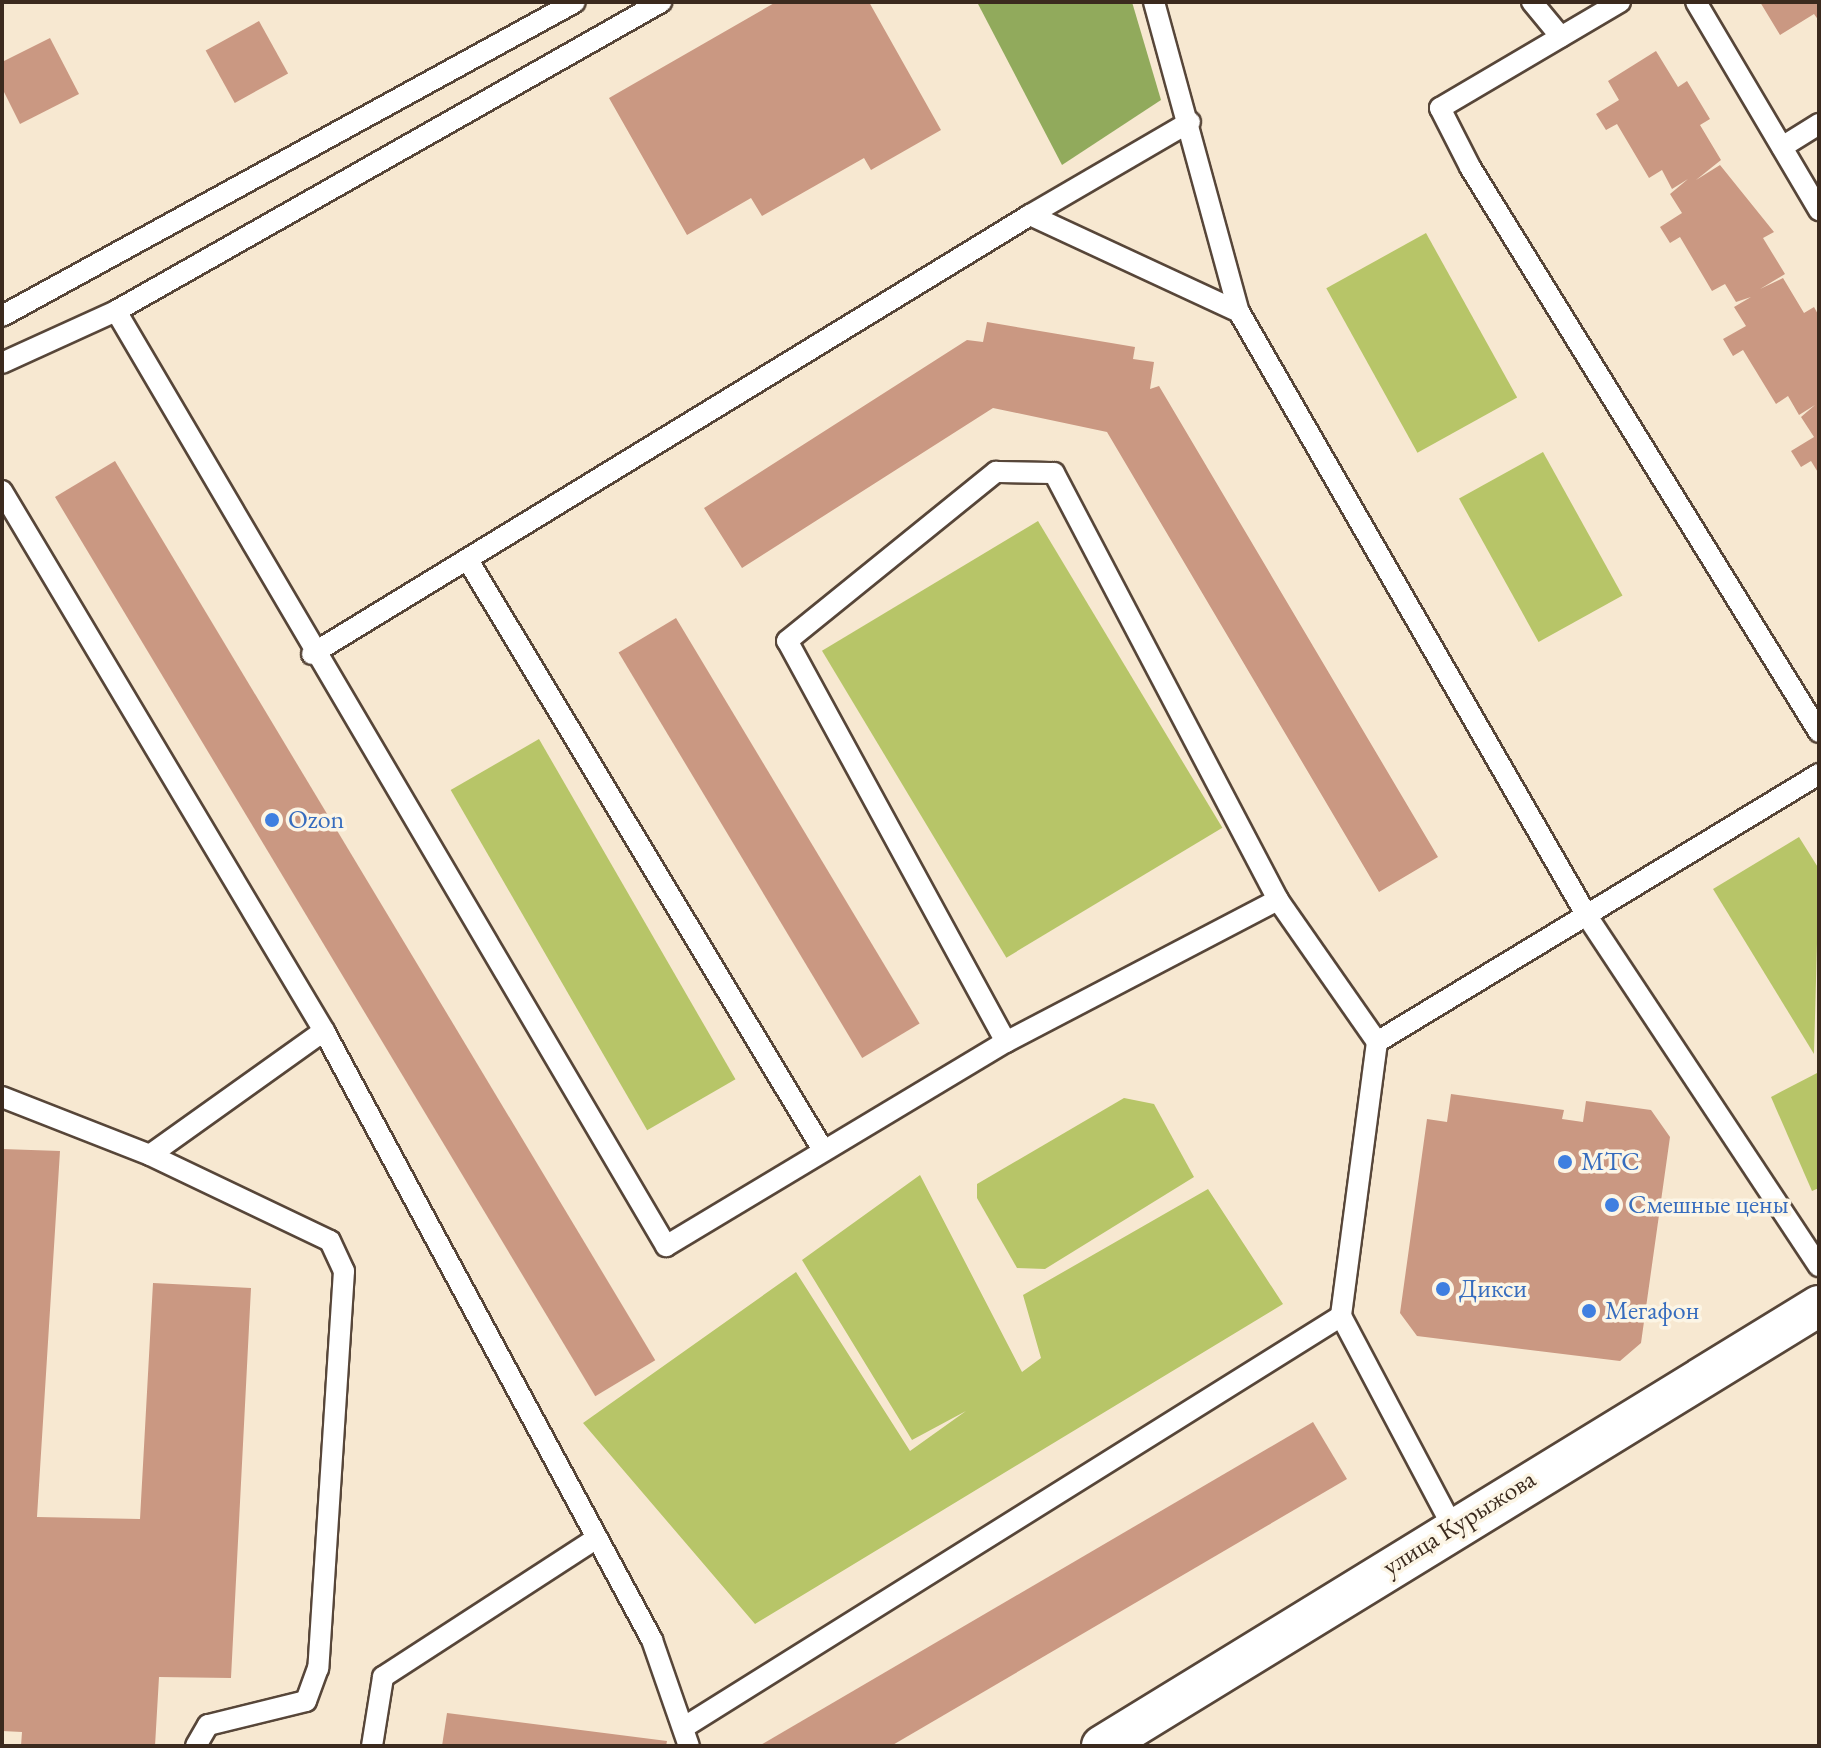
<!DOCTYPE html>
<meta charset="utf-8">
<style>
body{margin:0}
#map{position:relative;width:1821px;height:1748px;overflow:hidden;background:#f7e8d1;font-family:"EB Garamond",serif}
div>[style]{position:absolute}
.green>*{inset:0;background:#b7c568;transform-origin:0 0}
.forest>*{inset:0;background:#91aa5c}
.building>*{inset:0;background:#ca9882;transform-origin:0 0}
.roads{filter:drop-shadow(2px 0 #574639) drop-shadow(-2px 0 #574639) drop-shadow(0 2px #574639) drop-shadow(0 -2px #574639)}
.lane>*{height:20px;margin:-10px;padding:0 10px;transform-origin:10px;border-radius:10px;background:#fff}
.street>*{height:40px;margin:-20px;padding:0 20px;transform-origin:20px;border-radius:20px;background:#fff}
.dots>*{width:22px;height:22px;translate:-50% -50%;box-sizing:border-box;border:4px solid #fcf5e5;border-radius:50%}
span{translate:-50% -50%;white-space:nowrap;text-align:center;line-height:1.15;-webkit-text-stroke:7px #fcf5e5;paint-order:stroke}
.shop-label{font-size:26px;color:#366cbe}
.left{translate:0 -50%;text-align:left}
.street-label{font-size:26px;color:#3b2a1e}
.frame{position:absolute;inset:0;border:4px solid #3b2a1e;pointer-events:none}
</style>
<div id="map">
<div class="green">
<i style="left:1426px;top:233px;width:188px;height:114px;rotate:61deg"></i>
<i style="left:1543px;top:452px;width:164px;height:96px;rotate:61deg"></i>
<i style="left:1038px;top:521px;width:358px;height:252px;rotate:59deg"></i>
<i style="left:539px;top:739px;width:393px;height:102px;rotate:60deg"></i>
<i style="clip-path:polygon(1799px 837px,1819px 869px,1814px 1054px,1713px 889px)"></i>
<i style="clip-path:polygon(1819px 1072px,1819px 1188px,1812px 1191px,1771px 1097px)"></i>
<i style="clip-path:polygon(1124px 1098px,1154px 1104px,1194px 1177px,1045px 1269px,1017px 1268px,977px 1198px,977px 1184px)"></i>
<i style="clip-path:polygon(920px 1175px,1022px 1372px,1041px 1358px,1023px 1295px,1208px 1189px,1283px 1304px,755px 1624px,583px 1423px,796px 1272px,910px 1451px,966px 1411px,912px 1440px,802px 1260px)"></i>
</div>
<div class="forest">
<i style="clip-path:polygon(977px 2px,1132px 2px,1161px 100px,1062px 165px)"></i>
</div>
<div class="building">
<i style="clip-path:polygon(776px 2px,869px 2px,941px 130px,871px 170px,864px 158px,762px 216px,751px 198px,687px 235px,609px 98px)"></i>
<i style="clip-path:polygon(1760px 2px,1819px 2px,1819px 21px,1814px 14px,1780px 35px)"></i>
<i style="left:259px;top:21px;width:60px;height:61px;rotate:61deg"></i>
<i style="clip-path:polygon(50px 38px,79px 94px,20px 124px,2px 88px,2px 62px)"></i>
<i style="clip-path:polygon(1656px 51px,1678px 87px,1687px 81px,1710px 119px,1700px 125px,1721px 160px,1696px 180px,1720px 165px,1774px 232px,1763px 238px,1785px 274px,1760px 289px,1783px 278px,1804px 313px,1814px 307px,1819px 316px,1819px 474px,1811px 461px,1801px 467px,1791px 451px,1814px 437px,1801px 417px,1815px 405px,1799px 415px,1788px 396px,1776px 404px,1743px 350px,1733px 356px,1723px 339px,1746px 326px,1734px 307px,1751px 297px,1736px 302px,1725px 284px,1712px 291px,1680px 237px,1670px 243px,1660px 227px,1682px 213px,1670px 194px,1688px 179px,1672px 189px,1662px 170px,1649px 178px,1617px 124px,1606px 130px,1596px 114px,1619px 100px,1608px 81px)"></i>
<i style="clip-path:polygon(987px 322px,1135px 347px,1133px 359px,1154px 362px,1150px 389px,1159px 386px,1438px 857px,1379px 892px,1107px 432px,993px 408px,742px 568px,704px 508px,967px 340px,983px 342px)"></i>
<i style="left:115px;top:461px;width:1049px;height:70px;rotate:59deg"></i>
<i style="left:676px;top:618px;width:473px;height:67px;rotate:59deg"></i>
<i style="clip-path:polygon(1451px 1094px,1564px 1110px,1562px 1119px,1583px 1122px,1586px 1101px,1651px 1110px,1670px 1137px,1641px 1343px,1620px 1361px,1417px 1336px,1400px 1313px,1427px 1119px,1447px 1122px)"></i>
<i style="clip-path:polygon(2px 1149px,60px 1151px,37px 1517px,140px 1519px,153px 1283px,251px 1288px,231px 1678px,159px 1677px,155px 1746px,21px 1746px,22px 1732px,2px 1731px)"></i>
<i style="clip-path:polygon(1313px 1422px,1347px 1479px,891px 1746px,759px 1746px)"></i>
<i style="clip-path:polygon(447px 1713px,667px 1741px,666px 1746px,442px 1746px)"></i>
</div>
<div class="roads">
<div class="lane">
<i style="left:1154px;top:2px;width:321px;rotate:74.7deg"></i>
<i style="left:1239px;top:312px;width:697px;rotate:60.05deg"></i>
<i style="left:1587px;top:916px;width:420px;rotate:56.5deg"></i>
<i style="left:1532px;top:2px;width:45px;rotate:50.4deg"></i>
<i style="left:1620px;top:2px;width:209px;rotate:149.5deg"></i>
<i style="left:1440px;top:108px;width:66px;rotate:63deg"></i>
<i style="left:1470px;top:167px;width:664px;rotate:58.3deg"></i>
<i style="left:1696px;top:2px;width:242px;rotate:59.4deg"></i>
<i style="left:1782px;top:147px;width:44px;rotate:-31.9deg"></i>
<i style="left:1030px;top:215px;width:185px;rotate:-30.2deg"></i>
<i style="left:116px;top:311px;width:1085px;rotate:59.53deg"></i>
<i style="left:666px;top:1246px;width:397px;rotate:-31deg"></i>
<i style="left:1006px;top:1042px;width:307px;rotate:-27.6deg"></i>
<i style="left:2px;top:316px;width:653px;rotate:-28.72deg"></i>
<i style="left:2px;top:363px;width:125px;rotate:-24.5deg"></i>
<i style="left:116px;top:311px;width:627px;rotate:-29.55deg"></i>
<i style="left:2px;top:491px;width:629px;rotate:59.19deg"></i>
<i style="left:324px;top:1031px;width:692px;rotate:61.69deg"></i>
<i style="left:652px;top:1640px;width:112px;rotate:70.8deg"></i>
<i style="left:469px;top:562px;width:686px;rotate:58.95deg"></i>
<i style="left:312px;top:654px;width:842px;rotate:-31.44deg"></i>
<i style="left:1030px;top:215px;width:230px;rotate:24.9deg"></i>
<i style="left:1006px;top:1042px;width:457px;rotate:-118.6deg"></i>
<i style="left:787px;top:641px;width:269px;rotate:-39deg"></i>
<i style="left:996px;top:472px;width:58px;rotate:1deg"></i>
<i style="left:1054px;top:473px;width:482px;rotate:62.3deg"></i>
<i style="left:1278px;top:900px;width:173px;rotate:55.1deg"></i>
<i style="left:1377px;top:1042px;width:276px;rotate:97.5deg"></i>
<i style="left:1341px;top:1316px;width:238px;rotate:62.1deg"></i>
<i style="left:1377px;top:1042px;width:517px;rotate:-31.23deg"></i>
<i style="left:2px;top:1097px;width:159px;rotate:21.4deg"></i>
<i style="left:150px;top:1155px;width:199px;rotate:25.5deg"></i>
<i style="left:330px;top:1241px;width:33px;rotate:65deg"></i>
<i style="left:344px;top:1271px;width:398px;rotate:93.7deg"></i>
<i style="left:318px;top:1668px;width:35px;rotate:110deg"></i>
<i style="left:306px;top:1701px;width:101px;rotate:166.2deg"></i>
<i style="left:208px;top:1725px;width:24px;rotate:120deg"></i>
<i style="left:150px;top:1155px;width:214px;rotate:-35.5deg"></i>
<i style="left:686px;top:1726px;width:773px;rotate:-32.04deg"></i>
<i style="left:372px;top:1746px;width:70px;rotate:-80.9deg"></i>
<i style="left:383px;top:1677px;width:255px;rotate:-33deg"></i>
</div>
<div class="street">
<i style="left:1102px;top:1746px;width:841px;rotate:-31.54deg"></i>
</div>
</div>
<div class="dots">
<i style="left:272px;top:820px;background:#3f7fe0"></i>
<i style="left:1565px;top:1162px;background:#3f7fe0"></i>
<i style="left:1612px;top:1205px;background:#3f7fe0"></i>
<i style="left:1443px;top:1289px;background:#3f7fe0"></i>
<i style="left:1589px;top:1311px;background:#3f7fe0"></i>
</div>
<div class="shop-label">
<span class="left" style="left:288px;top:820px">Ozon</span>
<span class="left" style="left:1581px;top:1162px">МТС</span>
<span class="left" style="left:1628px;top:1205px">Смешные цены</span>
<span class="left" style="left:1459px;top:1289px">Дикси</span>
<span class="left" style="left:1605px;top:1311px">Мегафон</span>
</div>
<div class="street-label">
<span style="left:1459px;top:1523px;rotate:-32deg">улица Курыжова</span>
</div>
<div class="frame"></div>
</div>
